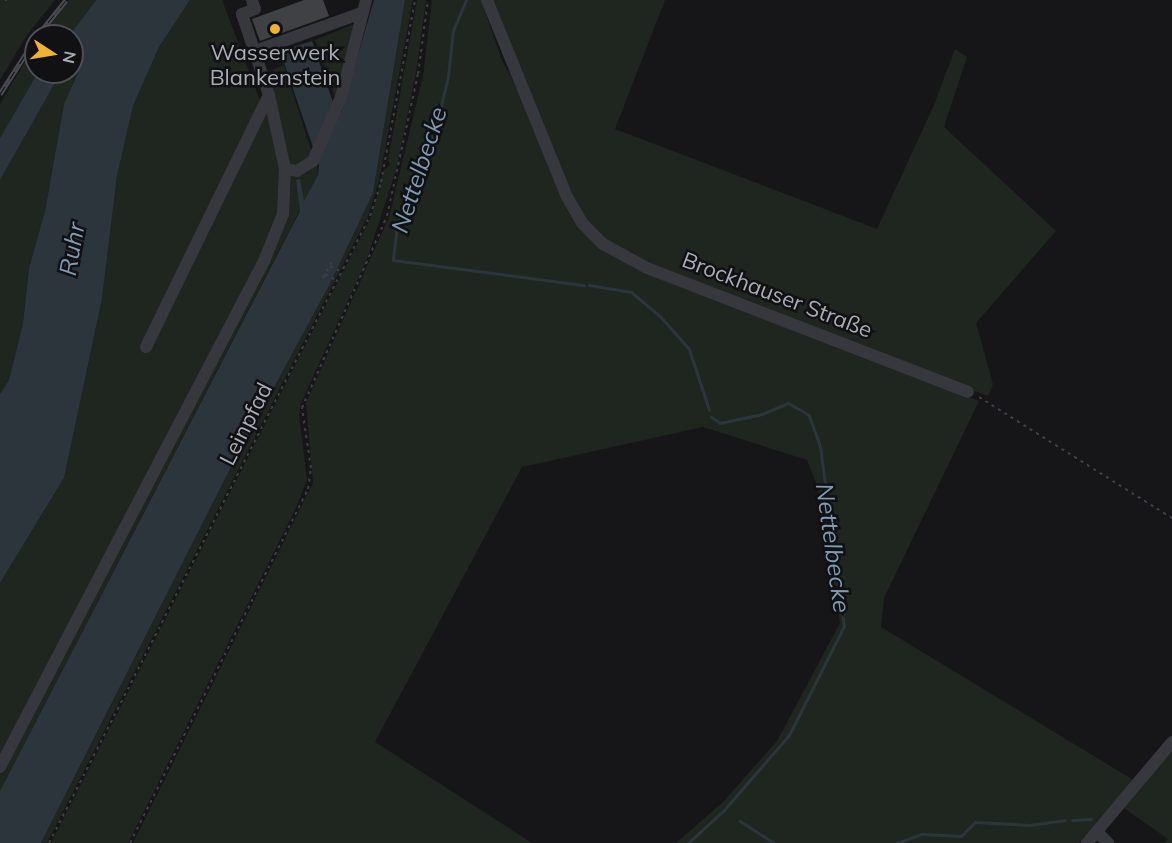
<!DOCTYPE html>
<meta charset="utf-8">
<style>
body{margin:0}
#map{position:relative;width:1172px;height:843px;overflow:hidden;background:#161618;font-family:Mulish,sans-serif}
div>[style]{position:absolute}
.green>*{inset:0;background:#1e261f}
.water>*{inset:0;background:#2c353c}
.stream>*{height:3px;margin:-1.5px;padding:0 1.5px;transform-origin:1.5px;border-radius:1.5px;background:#2c353c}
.building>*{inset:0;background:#404145}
.path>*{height:2px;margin-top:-1px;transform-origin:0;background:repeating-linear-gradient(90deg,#3d3f44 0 3px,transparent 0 7.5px)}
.minor>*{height:12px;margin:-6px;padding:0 6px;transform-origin:6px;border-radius:6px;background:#37383d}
.rail>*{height:5px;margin-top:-2.5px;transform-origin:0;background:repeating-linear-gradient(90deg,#111113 0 9px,#4a4c52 0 18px);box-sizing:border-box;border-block:2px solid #4a4c52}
.dots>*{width:16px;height:16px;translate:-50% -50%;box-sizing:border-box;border:3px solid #111113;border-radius:50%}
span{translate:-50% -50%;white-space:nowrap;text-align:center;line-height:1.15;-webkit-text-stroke:5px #111113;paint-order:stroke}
.poi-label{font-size:22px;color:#a8adb8}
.street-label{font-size:22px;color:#a8adb8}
.water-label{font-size:24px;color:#7f9bb3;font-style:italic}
.north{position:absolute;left:24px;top:24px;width:60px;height:60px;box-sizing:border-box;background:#111113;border:2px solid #4d4f55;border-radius:50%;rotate:102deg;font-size:16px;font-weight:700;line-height:24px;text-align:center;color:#a8adb8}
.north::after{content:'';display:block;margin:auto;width:21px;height:27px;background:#f2b134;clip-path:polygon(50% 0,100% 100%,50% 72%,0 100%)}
</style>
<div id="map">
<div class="green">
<i style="clip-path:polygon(0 0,55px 0,27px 35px,0 80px)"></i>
<i style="clip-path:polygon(69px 0,96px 0,69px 36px,41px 36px)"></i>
<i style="clip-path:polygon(190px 0,222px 0,261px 103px,269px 112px,280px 171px,305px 174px,317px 161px,318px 175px,0 791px,0 583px,64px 478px,102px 299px,117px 176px,133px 106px,159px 47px)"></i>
<i style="clip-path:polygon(405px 0,413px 0,379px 181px,368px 216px,47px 843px,41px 843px,232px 465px,330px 284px,373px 193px)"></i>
<i style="clip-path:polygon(417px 0,426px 0,416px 73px,396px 170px,367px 259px,301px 403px,299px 414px,307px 480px,295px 510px,128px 843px,51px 843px,371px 217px,384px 170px,390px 165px,388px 160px)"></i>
<i style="clip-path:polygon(432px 0,481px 0,501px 58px,520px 94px,563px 196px,634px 268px,979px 401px,884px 598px,881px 627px,1135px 781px,1079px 843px,676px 843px,723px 802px,777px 741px,840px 623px,818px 488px,807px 460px,703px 427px,522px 467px,375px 742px,532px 843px,133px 843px,313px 483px,306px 403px,389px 217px,423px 76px)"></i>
<i style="clip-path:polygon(492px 0,665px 0,615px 129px,877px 229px,934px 105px,955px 49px,967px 57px,944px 127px,1056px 231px,976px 323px,993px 384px,988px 396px,654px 266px,605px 241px,576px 207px)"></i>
<i style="clip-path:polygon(359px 22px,336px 100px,315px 40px)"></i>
<i style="clip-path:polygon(36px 43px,38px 72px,0 138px,0 104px)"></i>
<i style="clip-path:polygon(77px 59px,81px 66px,64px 104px,45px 211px,29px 268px,23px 323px,9px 380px,0 394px,0 180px,56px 78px,61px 72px,72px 72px,72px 60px)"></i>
<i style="clip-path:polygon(284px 65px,313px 156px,302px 167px,286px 164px,268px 72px)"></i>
<i style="clip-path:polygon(1172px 751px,1172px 843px,1165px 843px,1168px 839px,1124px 808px)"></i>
</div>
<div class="water">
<i style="clip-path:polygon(96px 0,190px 0,159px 47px,133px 106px,117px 176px,102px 299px,64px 478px,0 583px,0 394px,9px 380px,23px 323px,29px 268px,45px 211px,64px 104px,81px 66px,81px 61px,72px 60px,69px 36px)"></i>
<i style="clip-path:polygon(374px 0,405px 0,373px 193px,330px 284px,232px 465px,41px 843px,0 843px,0 791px,300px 211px,296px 180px,300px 179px,304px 201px,318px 175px,319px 165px,280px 51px,312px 41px,334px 105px,341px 113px)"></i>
<i style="clip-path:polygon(38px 72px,61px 72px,0 180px,0 138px)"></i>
</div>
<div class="stream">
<i style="left:466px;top:0;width:33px;rotate:113deg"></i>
<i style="left:453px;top:30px;width:47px;rotate:96.1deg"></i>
<i style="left:448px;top:77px;width:62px;rotate:104deg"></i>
<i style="left:433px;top:137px;width:15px;rotate:127deg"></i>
<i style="left:424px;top:149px;width:82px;rotate:109.3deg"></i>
<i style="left:397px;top:226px;width:34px;rotate:97deg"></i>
<i style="left:393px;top:260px;width:193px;rotate:7.5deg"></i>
<i style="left:589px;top:285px;width:43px;rotate:9.5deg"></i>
<i style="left:631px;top:292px;width:38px;rotate:40deg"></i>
<i style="left:660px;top:316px;width:44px;rotate:48.7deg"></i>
<i style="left:689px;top:349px;width:64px;rotate:71.8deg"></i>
<i style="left:1072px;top:820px;width:19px;rotate:-3deg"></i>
<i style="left:740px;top:821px;width:40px;rotate:32.9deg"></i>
<i style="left:688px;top:843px;width:49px;rotate:-42.5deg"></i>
<i style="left:724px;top:810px;width:99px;rotate:-49.1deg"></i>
<i style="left:789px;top:735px;width:122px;rotate:-63.2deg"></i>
<i style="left:844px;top:626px;width:182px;rotate:-97.6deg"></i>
<i style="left:820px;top:446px;width:33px;rotate:-110deg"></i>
<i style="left:809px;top:415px;width:24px;rotate:-150deg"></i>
<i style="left:788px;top:403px;width:28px;rotate:157deg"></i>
<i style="left:762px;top:414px;width:43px;rotate:167.9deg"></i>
<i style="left:720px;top:423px;width:11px;rotate:-146deg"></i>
<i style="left:897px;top:843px;width:27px;rotate:-20deg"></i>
<i style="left:922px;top:834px;width:39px;rotate:3deg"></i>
<i style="left:961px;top:836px;width:20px;rotate:-45deg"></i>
<i style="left:975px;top:822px;width:55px;rotate:3.1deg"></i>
<i style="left:1030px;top:825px;width:35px;rotate:-8deg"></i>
</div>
<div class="building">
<i style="clip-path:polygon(304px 0,323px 0,329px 16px,260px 41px,252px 19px)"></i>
</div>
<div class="path">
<i style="left:6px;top:0;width:1px;rotate:90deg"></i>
<i style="left:330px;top:266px;width:13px;rotate:27deg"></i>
<i style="left:325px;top:274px;width:15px;rotate:28deg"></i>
<i style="left:323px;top:278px;width:19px;rotate:-62deg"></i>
<i style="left:979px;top:397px;width:228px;rotate:32.1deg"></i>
<i style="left:49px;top:843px;width:704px;rotate:-62.89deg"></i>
<i style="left:370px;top:216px;width:36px;rotate:-72deg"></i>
<i style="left:381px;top:182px;width:185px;rotate:-79.4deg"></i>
<i style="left:130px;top:843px;width:396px;rotate:-63.3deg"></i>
<i style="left:308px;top:489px;width:21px;rotate:-82deg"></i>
<i style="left:311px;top:468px;width:61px;rotate:-98.5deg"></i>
<i style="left:302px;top:408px;width:210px;rotate:-66.1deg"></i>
<i style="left:387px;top:216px;width:145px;rotate:-77.7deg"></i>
<i style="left:418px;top:74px;width:75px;rotate:-82.3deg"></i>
</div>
<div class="minor">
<i style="left:252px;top:0;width:9px;rotate:72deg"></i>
<i style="left:255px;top:9px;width:14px;rotate:159deg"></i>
<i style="left:242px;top:14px;width:85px;rotate:71.6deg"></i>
<i style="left:269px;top:95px;width:76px;rotate:77.8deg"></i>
<i style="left:285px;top:169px;width:12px;rotate:9deg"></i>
<i style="left:297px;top:171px;width:19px;rotate:-32deg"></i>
<i style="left:313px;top:161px;width:70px;rotate:-66.4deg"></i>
<i style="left:341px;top:97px;width:100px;rotate:-75.5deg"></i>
<i style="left:487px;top:0;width:210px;rotate:67.9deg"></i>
<i style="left:566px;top:195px;width:32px;rotate:60deg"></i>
<i style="left:582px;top:223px;width:30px;rotate:45deg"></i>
<i style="left:603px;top:244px;width:50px;rotate:28.6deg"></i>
<i style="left:647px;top:268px;width:344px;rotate:21.1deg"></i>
<i style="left:255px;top:51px;width:114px;rotate:-19.6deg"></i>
<i style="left:146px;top:347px;width:280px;rotate:-64deg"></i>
<i style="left:0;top:767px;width:571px;rotate:-62.45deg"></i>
<i style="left:264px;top:261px;width:51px;rotate:-68deg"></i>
<i style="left:283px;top:214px;width:45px;rotate:-87.5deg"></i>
<i style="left:1097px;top:832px;width:16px;rotate:45deg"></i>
<i style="left:1087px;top:843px;width:132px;rotate:-49.9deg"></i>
</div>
<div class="rail">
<i style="left:37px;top:36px;width:46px;rotate:-51.1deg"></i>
<i style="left:0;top:94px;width:67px;rotate:-57.3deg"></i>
</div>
<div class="dots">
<i style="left:275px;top:29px;background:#f2b134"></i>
</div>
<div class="poi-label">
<span style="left:275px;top:65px">Wasserwerk<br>Blankenstein</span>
</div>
<div class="street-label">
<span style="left:777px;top:295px;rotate:21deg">Brockhauser Straße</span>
<span style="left:246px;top:424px;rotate:-63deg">Leinpfad</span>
</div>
<div class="water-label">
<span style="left:419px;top:170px;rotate:-72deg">Nettelbecke</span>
<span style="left:72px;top:249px;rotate:-80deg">Ruhr</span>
<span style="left:833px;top:548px;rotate:82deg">Nettelbecke</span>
</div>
<div class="north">N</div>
</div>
